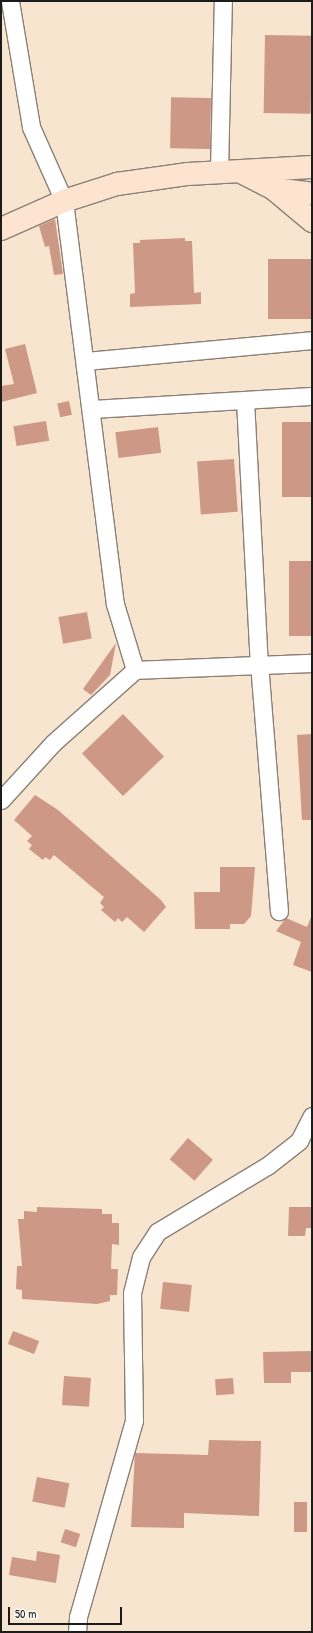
<!DOCTYPE html>
<style>
body{margin:0}
#map{position:relative;width:313px;height:1633px;overflow:hidden;background:#f7e5d0;font-family:"Patrick Hand",sans-serif}
div>[style]{position:absolute}
.building>*{inset:0;background:#cd9885;transform-origin:0 0}
.roads{filter:drop-shadow(1px 0 #8a8076) drop-shadow(-1px 0 #8a8076) drop-shadow(0 1px #8a8076) drop-shadow(0 -1px #8a8076)}
.street>*{height:17px;margin:-8.5px;padding:0 8.5px;transform-origin:8.5px;border-radius:8.5px;background:#fff}
.secondary>*{height:22px;margin:-11px;padding:0 11px;transform-origin:11px;border-radius:11px;background:#fde4d0}
span{translate:-50% -50%;white-space:nowrap;text-align:center;line-height:1.15;-webkit-text-stroke:3px #fdfcf7;paint-order:stroke}
.frame{position:absolute;inset:0;border:2px solid #1c1c1c;pointer-events:none}
.scale{position:absolute;left:8px;top:1607px;width:114px;height:18px;box-sizing:border-box;border:2px solid #1c1c1c;border-top:0;padding-left:5px;font-size:12px;line-height:14px;white-space:nowrap;color:#1c1c1c;-webkit-text-stroke:3px #fdfcf7;paint-order:stroke}
</style>
<div id="map">
<div class="building">
<i style="left:265px;top:35px;width:47px;height:78px;rotate:1deg"></i>
<i style="left:211px;top:98px;width:51px;height:40px;rotate:91deg"></i>
<i style="clip-path:polygon(55px 219px,63px 274px,54px 275px,49px 246px,45px 247px,39px 226px)"></i>
<i style="clip-path:polygon(185px 238px,185px 241px,192px 241px,194px 293px,201px 292px,201px 304px,130px 307px,130px 294px,135px 293px,133px 243px,140px 243px,140px 240px)"></i>
<i style="left:312px;top:259px;width:60px;height:44px;rotate:90deg"></i>
<i style="clip-path:polygon(25px 344px,37px 393px,1px 402px,1px 386px,14px 384px,5px 349px)"></i>
<i style="left:69px;top:401px;width:14px;height:12px;rotate:78deg"></i>
<i style="left:46px;top:421px;width:20px;height:33px;rotate:81deg"></i>
<i style="left:312px;top:422px;width:75px;height:30px;rotate:90deg"></i>
<i style="left:158px;top:427px;width:26px;height:43px;rotate:83deg"></i>
<i style="left:234px;top:459px;width:53px;height:37px;rotate:86deg"></i>
<i style="left:289px;top:561px;width:23px;height:75px"></i>
<i style="left:87px;top:612px;width:27px;height:29px;rotate:80deg"></i>
<i style="clip-path:polygon(116px 643px,110px 675px,91px 695px,83px 689px)"></i>
<i style="left:123px;top:714px;width:59px;height:57px;rotate:46deg"></i>
<i style="clip-path:polygon(312px 734px,312px 820px,302px 820px,297px 735px)"></i>
<i style="clip-path:polygon(35px 795px,58px 810px,161px 900px,166px 907px,144px 932px,127px 917px,122px 922px,118px 918px,115px 922px,101px 910px,104px 907px,100px 903px,104px 897px,54px 855px,50px 860px,45px 857px,43px 860px,29px 849px,32px 845px,27px 841px,32px 836px,14px 820px)"></i>
<i style="clip-path:polygon(220px 867px,255px 867px,251px 916px,244px 924px,230px 924px,230px 929px,195px 929px,194px 892px,220px 892px)"></i>
<i style="clip-path:polygon(311px 917px,312px 917px,312px 972px,293px 965px,301px 942px,276px 931px,286px 918px,307px 927px)"></i>
<i style="left:188px;top:1138px;width:33px;height:28px;rotate:41deg"></i>
<i style="clip-path:polygon(37px 1207px,102px 1209px,102px 1214px,112px 1214px,112px 1223px,119px 1223px,119px 1245px,112px 1244px,111px 1269px,118px 1269px,117px 1295px,110px 1295px,110px 1301px,97px 1304px,22px 1299px,22px 1290px,16px 1289px,17px 1266px,22px 1266px,18px 1219px,24px 1219px,24px 1211px,37px 1212px)"></i>
<i style="clip-path:polygon(289px 1207px,312px 1207px,312px 1228px,306px 1228px,305px 1236px,288px 1236px)"></i>
<i style="left:163px;top:1282px;width:29px;height:27px;rotate:6deg"></i>
<i style="left:13px;top:1331px;width:28px;height:14px;rotate:21deg"></i>
<i style="clip-path:polygon(312px 1351px,312px 1372px,291px 1372px,291px 1383px,264px 1383px,263px 1352px)"></i>
<i style="left:64px;top:1376px;width:27px;height:29px;rotate:4deg"></i>
<i style="left:233px;top:1378px;width:16px;height:18px;rotate:86deg"></i>
<i style="clip-path:polygon(209px 1440px,261px 1441px,259px 1516px,184px 1513px,184px 1528px,131px 1527px,135px 1453px,208px 1455px)"></i>
<i style="left:37px;top:1477px;width:33px;height:25px;rotate:11deg"></i>
<i style="left:294px;top:1502px;width:13px;height:30px"></i>
<i style="left:65px;top:1529px;width:16px;height:14px;rotate:18deg"></i>
<i style="clip-path:polygon(37px 1551px,60px 1555px,56px 1583px,9px 1575px,12px 1557px,36px 1561px)"></i>
</div>
<div class="roads">
<div class="street">
<i style="left:10px;top:1px;width:128px;rotate:80.5deg"></i>
<i style="left:31px;top:127px;width:81px;rotate:66deg"></i>
<i style="left:64px;top:201px;width:406px;rotate:82.8deg"></i>
<i style="left:115px;top:604px;width:69px;rotate:73.1deg"></i>
<i style="left:135px;top:670px;width:177px;rotate:-2.3deg"></i>
<i style="left:219px;top:172px;width:171px;rotate:-88.7deg"></i>
<i style="left:86px;top:361px;width:227px;rotate:-5.3deg"></i>
<i style="left:245px;top:400px;width:263px;rotate:87deg"></i>
<i style="left:259px;top:663px;width:249px;rotate:85.4deg"></i>
<i style="left:92px;top:409px;width:220px;rotate:-3.4deg"></i>
<i style="left:1px;top:800px;width:77px;rotate:-47.6deg"></i>
<i style="left:53px;top:743px;width:110px;rotate:-41.7deg"></i>
<i style="left:77px;top:1632px;width:15px;rotate:-86deg"></i>
<i style="left:78px;top:1617px;width:205px;rotate:-74.1deg"></i>
<i style="left:134px;top:1420px;width:127px;rotate:-90.9deg"></i>
<i style="left:132px;top:1293px;width:37px;rotate:-76deg"></i>
<i style="left:141px;top:1257px;width:30px;rotate:-57deg"></i>
<i style="left:157px;top:1232px;width:128px;rotate:-31deg"></i>
<i style="left:267px;top:1166px;width:41px;rotate:-38deg"></i>
<i style="left:299px;top:1141px;width:28px;rotate:-63deg"></i>
</div>
<div class="secondary">
<i style="left:243px;top:173px;width:35px;rotate:27deg"></i>
<i style="left:274px;top:189px;width:38px;rotate:7deg"></i>
<i style="left:274px;top:189px;width:50px;rotate:40.1deg"></i>
<i style="left:1px;top:229px;width:69px;rotate:-24deg"></i>
<i style="left:64px;top:201px;width:56px;rotate:-17.8deg"></i>
<i style="left:117px;top:184px;width:72px;rotate:-8deg"></i>
<i style="left:188px;top:174px;width:124px;rotate:-3.2deg"></i>
</div>
</div>
<div class="frame"></div>
<div class="scale">50 m</div>
</div>
